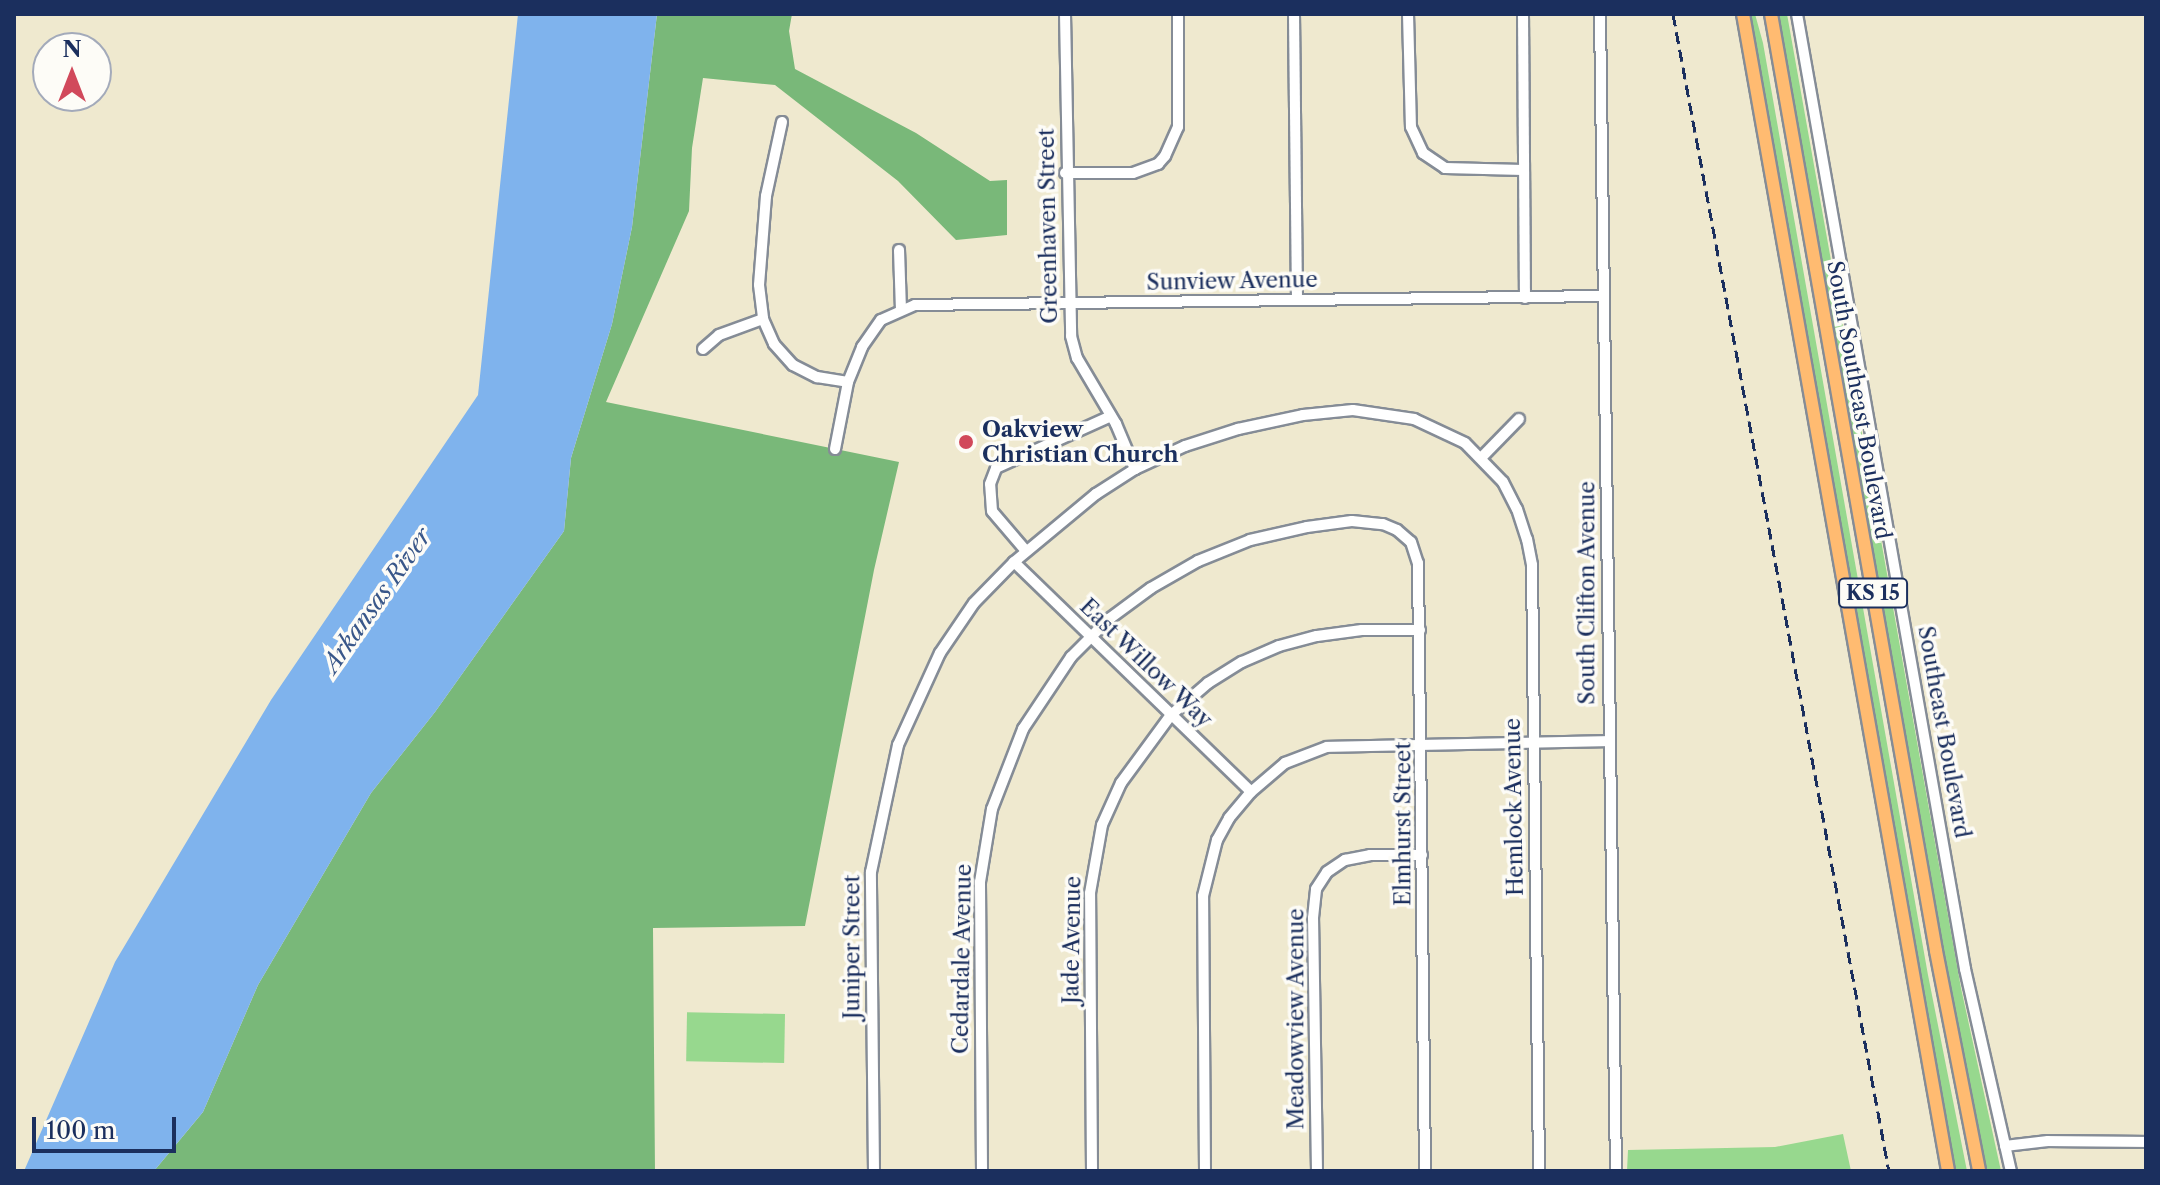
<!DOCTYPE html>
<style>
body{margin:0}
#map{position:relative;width:2160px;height:1185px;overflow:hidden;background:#efe9cf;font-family:"Libre Caslon Text",serif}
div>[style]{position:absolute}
.green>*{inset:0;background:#97d88e;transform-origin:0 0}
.forest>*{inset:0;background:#79b879}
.water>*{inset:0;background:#7fb3ed}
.roads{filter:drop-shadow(2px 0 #858c96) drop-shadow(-2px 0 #858c96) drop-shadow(0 2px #858c96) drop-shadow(0 -2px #858c96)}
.minor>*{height:10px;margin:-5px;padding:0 5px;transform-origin:5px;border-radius:5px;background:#fff}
.major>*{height:12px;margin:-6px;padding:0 6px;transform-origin:6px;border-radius:6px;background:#ffbb71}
.rail>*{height:3px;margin-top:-1.5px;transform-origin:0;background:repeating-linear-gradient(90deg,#1b2f5e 0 12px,transparent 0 18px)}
.dots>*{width:22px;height:22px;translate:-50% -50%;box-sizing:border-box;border:4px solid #fdfcf7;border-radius:50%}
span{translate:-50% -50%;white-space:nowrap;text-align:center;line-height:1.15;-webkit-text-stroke:7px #fdfcf7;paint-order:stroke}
.shield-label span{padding:2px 6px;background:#fdfcf7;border:2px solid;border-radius:6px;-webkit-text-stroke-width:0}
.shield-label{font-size:20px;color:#1b2f5e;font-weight:700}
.street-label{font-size:22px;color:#1b2f5e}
.poi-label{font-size:22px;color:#1b2f5e;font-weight:700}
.left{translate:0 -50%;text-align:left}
.water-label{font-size:24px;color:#395789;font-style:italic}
.frame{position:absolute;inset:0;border:16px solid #1b2f5e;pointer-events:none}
.north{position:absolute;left:32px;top:32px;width:80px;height:80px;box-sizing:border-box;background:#fdfcf7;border:2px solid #a3aaba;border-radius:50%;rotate:0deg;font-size:22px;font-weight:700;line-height:32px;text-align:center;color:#1b2f5e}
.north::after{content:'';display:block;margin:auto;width:28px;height:36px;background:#d1495b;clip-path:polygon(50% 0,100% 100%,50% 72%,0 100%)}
.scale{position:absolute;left:32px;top:1117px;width:144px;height:36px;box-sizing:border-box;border:4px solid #1b2f5e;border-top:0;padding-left:10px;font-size:24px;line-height:28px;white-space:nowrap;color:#1b2f5e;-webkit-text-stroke:6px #fdfcf7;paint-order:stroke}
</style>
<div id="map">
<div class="green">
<i style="clip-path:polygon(1748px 14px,1755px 14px,1763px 43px,1928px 975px,1967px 1171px,1955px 1171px,1927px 1026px)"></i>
<i style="clip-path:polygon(1778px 14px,1787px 14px,1961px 988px,2001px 1171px,1985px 1171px,1957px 1031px)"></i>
<i style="left:785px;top:1014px;width:49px;height:98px;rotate:91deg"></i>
<i style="clip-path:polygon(1843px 1134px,1851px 1171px,1627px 1171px,1628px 1150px,1775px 1147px)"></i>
</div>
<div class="forest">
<i style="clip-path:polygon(657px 14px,792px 14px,789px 31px,795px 69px,916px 133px,990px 181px,1007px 180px,1007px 235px,956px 240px,898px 181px,775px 85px,703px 78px,692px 148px,689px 211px,606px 402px,899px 462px,874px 570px,805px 926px,653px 928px,655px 1171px,154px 1171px,203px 1112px,258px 985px,371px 793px,435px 712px,564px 531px,571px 458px,612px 324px,632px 227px)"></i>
</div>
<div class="water">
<i style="clip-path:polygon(518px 14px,657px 14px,632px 227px,612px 324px,571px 458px,564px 531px,435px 712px,371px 793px,258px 985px,203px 1112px,154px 1171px,24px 1171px,115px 962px,271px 700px,478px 395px)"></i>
</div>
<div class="roads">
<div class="minor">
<i style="left:1065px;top:14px;width:322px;rotate:88.9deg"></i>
<i style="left:1071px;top:336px;width:23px;rotate:75deg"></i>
<i style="left:1077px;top:358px;width:77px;rotate:59.4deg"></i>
<i style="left:1116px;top:424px;width:49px;rotate:67.1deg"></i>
<i style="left:1294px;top:14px;width:286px;rotate:89.4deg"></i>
<i style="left:1408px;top:14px;width:113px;rotate:88.5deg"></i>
<i style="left:1411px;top:127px;width:29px;rotate:65deg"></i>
<i style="left:1423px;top:153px;width:27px;rotate:34deg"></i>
<i style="left:1445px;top:168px;width:78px;rotate:1.5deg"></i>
<i style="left:1523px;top:14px;width:284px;rotate:89.6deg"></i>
<i style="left:1600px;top:14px;width:1157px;rotate:89.21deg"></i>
<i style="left:1797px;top:14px;width:970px;rotate:80.02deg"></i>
<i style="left:1965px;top:969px;width:207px;rotate:77.2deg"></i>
<i style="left:782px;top:122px;width:76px;rotate:102.2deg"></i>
<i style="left:766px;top:196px;width:89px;rotate:94.5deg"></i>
<i style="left:759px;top:285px;width:34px;rotate:83deg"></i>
<i style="left:763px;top:319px;width:27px;rotate:66deg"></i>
<i style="left:774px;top:344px;width:28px;rotate:48deg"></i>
<i style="left:793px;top:365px;width:27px;rotate:27deg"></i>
<i style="left:817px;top:377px;width:31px;rotate:9deg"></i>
<i style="left:1065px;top:173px;width:68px"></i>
<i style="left:1133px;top:173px;width:27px;rotate:-20deg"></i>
<i style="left:1158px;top:164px;width:11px;rotate:-49deg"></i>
<i style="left:1165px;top:156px;width:32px;rotate:-66deg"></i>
<i style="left:1178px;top:127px;width:113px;rotate:-90deg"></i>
<i style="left:899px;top:250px;width:59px;rotate:88.1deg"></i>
<i style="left:703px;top:349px;width:21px;rotate:-41deg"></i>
<i style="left:719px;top:335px;width:47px;rotate:-20deg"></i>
<i style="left:835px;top:449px;width:68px;rotate:-79deg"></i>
<i style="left:848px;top:382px;width:38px;rotate:-68deg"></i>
<i style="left:862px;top:347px;width:33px;rotate:-55deg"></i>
<i style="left:881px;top:320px;width:37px;rotate:-24deg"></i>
<i style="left:915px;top:305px;width:689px;rotate:-0.75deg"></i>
<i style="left:1482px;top:457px;width:53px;rotate:-45.8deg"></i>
<i style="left:1026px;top:551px;width:52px;rotate:-130.4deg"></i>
<i style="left:992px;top:511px;width:27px;rotate:-94deg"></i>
<i style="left:990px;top:484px;width:17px;rotate:-69deg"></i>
<i style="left:996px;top:468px;width:126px;rotate:-24.3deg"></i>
<i style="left:1014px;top:562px;width:330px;rotate:44.1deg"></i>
<i style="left:2005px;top:1146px;width:43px;rotate:-6.6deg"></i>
<i style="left:2048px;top:1141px;width:98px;rotate:0.6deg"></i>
<i style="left:874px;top:1171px;width:299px;rotate:-90.6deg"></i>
<i style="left:871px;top:872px;width:130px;rotate:-78deg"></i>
<i style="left:898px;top:745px;width:101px;rotate:-65.5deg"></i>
<i style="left:940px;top:653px;width:60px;rotate:-55.8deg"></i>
<i style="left:974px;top:603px;width:57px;rotate:-45.7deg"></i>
<i style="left:1014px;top:562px;width:107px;rotate:-39.7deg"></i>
<i style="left:1096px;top:494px;width:46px;rotate:-32.7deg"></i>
<i style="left:1135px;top:469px;width:55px;rotate:-24.7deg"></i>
<i style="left:1185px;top:446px;width:56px;rotate:-17.8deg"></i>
<i style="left:1238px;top:429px;width:66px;rotate:-12.2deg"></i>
<i style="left:1303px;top:415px;width:50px;rotate:-5.7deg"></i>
<i style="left:1353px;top:410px;width:62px;rotate:8.4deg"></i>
<i style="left:1414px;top:419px;width:56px;rotate:25.2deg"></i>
<i style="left:1465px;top:443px;width:54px;rotate:45.7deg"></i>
<i style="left:1503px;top:482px;width:30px;rotate:63deg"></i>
<i style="left:1517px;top:509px;width:32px;rotate:72deg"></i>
<i style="left:1527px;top:539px;width:26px;rotate:79deg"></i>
<i style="left:1532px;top:565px;width:606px;rotate:89.34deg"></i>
<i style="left:982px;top:1171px;width:289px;rotate:-90.4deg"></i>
<i style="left:980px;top:882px;width:74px;rotate:-80.7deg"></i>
<i style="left:992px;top:809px;width:86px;rotate:-68.8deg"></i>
<i style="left:1023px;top:729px;width:87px;rotate:-56.3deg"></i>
<i style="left:1071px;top:657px;width:54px;rotate:-45deg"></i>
<i style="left:1109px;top:619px;width:52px;rotate:-36.4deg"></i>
<i style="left:1151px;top:588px;width:54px;rotate:-29.9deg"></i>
<i style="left:1198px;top:561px;width:56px;rotate:-22deg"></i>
<i style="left:1250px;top:540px;width:58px;rotate:-12.8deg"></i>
<i style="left:1307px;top:527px;width:45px;rotate:-7.6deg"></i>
<i style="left:1352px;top:521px;width:31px;rotate:6deg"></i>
<i style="left:1383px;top:524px;width:15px;rotate:23deg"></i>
<i style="left:1397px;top:530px;width:18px;rotate:41deg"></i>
<i style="left:1411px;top:542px;width:22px;rotate:72deg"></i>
<i style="left:1418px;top:563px;width:608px;rotate:89.34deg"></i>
<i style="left:1092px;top:1171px;width:278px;rotate:-90.4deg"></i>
<i style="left:1090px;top:893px;width:69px;rotate:-80deg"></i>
<i style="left:1102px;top:825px;width:46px;rotate:-65.7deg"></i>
<i style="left:1121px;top:783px;width:84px;rotate:-53.7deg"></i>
<i style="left:1171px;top:715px;width:49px;rotate:-40.9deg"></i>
<i style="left:1208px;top:683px;width:40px;rotate:-32deg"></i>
<i style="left:1242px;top:662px;width:40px;rotate:-23.4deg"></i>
<i style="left:1279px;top:646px;width:39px;rotate:-15deg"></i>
<i style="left:1317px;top:636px;width:45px;rotate:-7.6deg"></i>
<i style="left:1362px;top:630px;width:58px"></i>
<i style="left:1205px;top:1171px;width:275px;rotate:-90.4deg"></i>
<i style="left:1203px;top:896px;width:58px;rotate:-76deg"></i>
<i style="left:1217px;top:840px;width:25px;rotate:-61deg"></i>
<i style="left:1229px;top:818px;width:34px;rotate:-50deg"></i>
<i style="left:1251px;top:792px;width:45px;rotate:-40.5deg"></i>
<i style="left:1285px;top:763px;width:45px;rotate:-20.9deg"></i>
<i style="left:1327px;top:747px;width:281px;rotate:-1.2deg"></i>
<i style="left:1317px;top:1171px;width:253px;rotate:-90.9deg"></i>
<i style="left:1313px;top:918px;width:29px;rotate:-84deg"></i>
<i style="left:1316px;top:889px;width:20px;rotate:-57deg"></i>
<i style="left:1327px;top:872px;width:22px;rotate:-34deg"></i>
<i style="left:1345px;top:860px;width:25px;rotate:-11deg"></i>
<i style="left:1370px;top:855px;width:52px"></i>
</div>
<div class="major">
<i style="left:1743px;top:14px;width:1175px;rotate:79.95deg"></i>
<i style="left:1771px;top:14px;width:951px;rotate:80.01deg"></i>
<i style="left:1936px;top:951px;width:224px;rotate:78.9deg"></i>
</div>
</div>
<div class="rail">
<i style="left:1673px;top:14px;width:1177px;rotate:79.43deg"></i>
</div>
<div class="dots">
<i style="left:966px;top:442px;background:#d1495b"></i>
</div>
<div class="shield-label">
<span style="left:1873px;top:593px">KS 15</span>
</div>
<div class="street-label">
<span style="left:1048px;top:226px;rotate:-91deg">Greenhaven Street</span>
<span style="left:1232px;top:281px;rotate:-1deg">Sunview Avenue</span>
<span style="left:1859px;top:400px;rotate:80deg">South Southeast Boulevard</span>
<span style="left:1587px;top:593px;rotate:-90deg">South Clifton Avenue</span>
<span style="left:1146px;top:663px;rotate:44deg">East Willow Way</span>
<span style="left:1944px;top:732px;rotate:80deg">Southeast Boulevard</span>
<span style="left:1514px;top:807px;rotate:-91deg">Hemlock Avenue</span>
<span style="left:1403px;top:824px;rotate:-90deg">Elmhurst Street</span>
<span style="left:1072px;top:940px;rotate:-89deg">Jade Avenue</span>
<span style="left:852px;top:947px;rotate:-90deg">Juniper Street</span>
<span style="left:962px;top:959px;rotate:-89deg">Cedardale Avenue</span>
<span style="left:1296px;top:1019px;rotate:-90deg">Meadowview Avenue</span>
</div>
<div class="poi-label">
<span class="left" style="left:982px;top:442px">Oakview<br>Christian Church</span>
</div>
<div class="water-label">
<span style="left:377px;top:600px;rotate:-55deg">Arkansas River</span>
</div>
<div class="frame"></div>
<div class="north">N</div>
<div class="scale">100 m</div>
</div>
